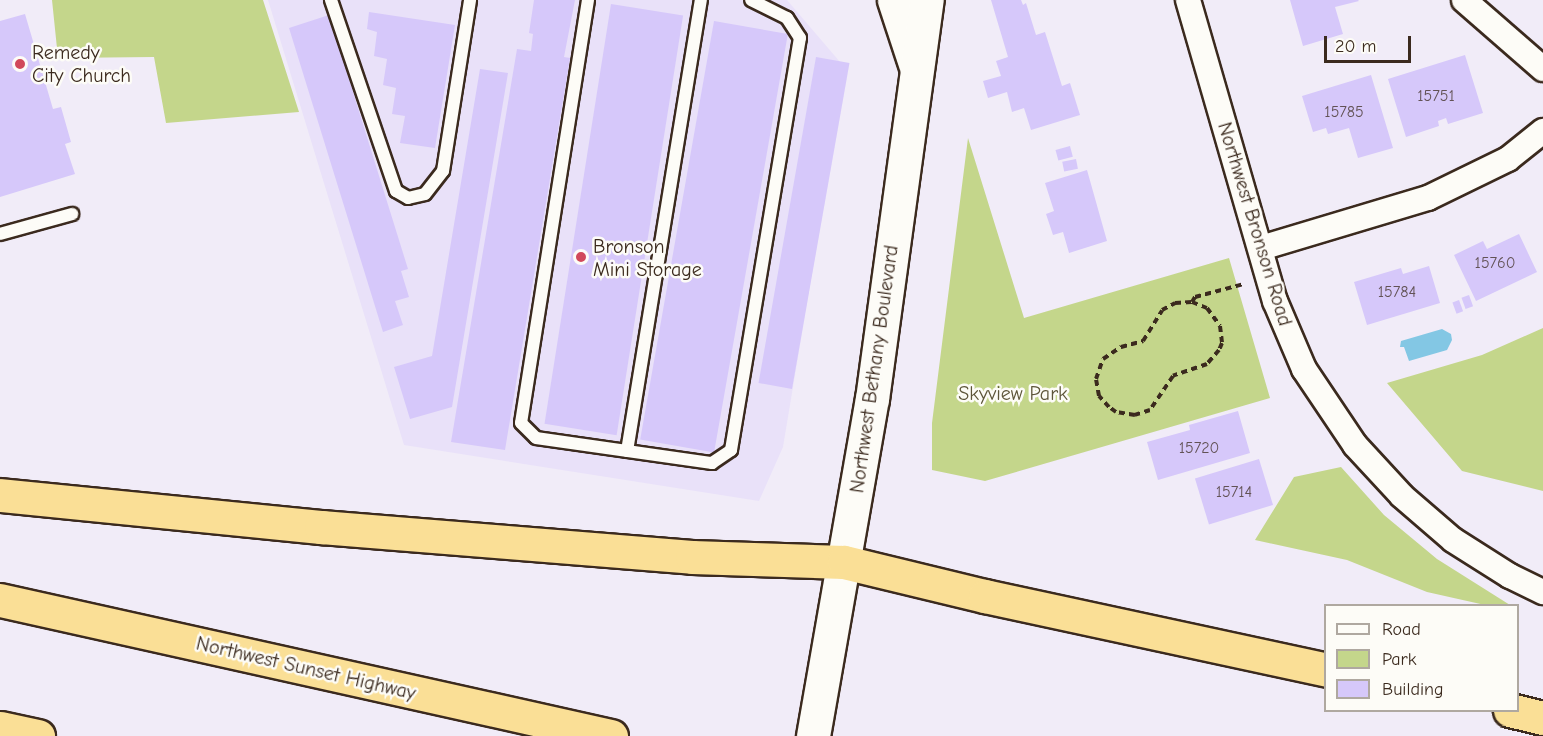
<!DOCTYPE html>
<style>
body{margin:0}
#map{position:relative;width:1543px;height:736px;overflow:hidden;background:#f1ecf8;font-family:"Comic Neue",sans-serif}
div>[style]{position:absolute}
.built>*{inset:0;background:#e9e1f9}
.green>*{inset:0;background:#c4d68b}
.water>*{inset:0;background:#83c7e4}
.building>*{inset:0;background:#d6c8fa;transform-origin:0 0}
.path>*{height:4px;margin-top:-2px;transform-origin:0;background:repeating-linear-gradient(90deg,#3b2a1e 0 6px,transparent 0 10.5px)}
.roads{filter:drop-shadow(2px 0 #3b2a1e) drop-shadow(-2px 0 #3b2a1e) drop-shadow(0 2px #3b2a1e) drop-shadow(0 -2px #3b2a1e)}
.lane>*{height:12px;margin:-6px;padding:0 6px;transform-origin:6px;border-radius:6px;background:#fdfcf7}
.street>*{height:24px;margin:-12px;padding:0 12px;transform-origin:12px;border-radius:12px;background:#fdfcf7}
.secondary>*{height:33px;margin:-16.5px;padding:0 16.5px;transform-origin:16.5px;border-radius:16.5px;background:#fdfcf7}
.highway>*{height:33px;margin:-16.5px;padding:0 16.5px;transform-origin:16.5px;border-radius:16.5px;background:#fadf96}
.dots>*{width:16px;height:16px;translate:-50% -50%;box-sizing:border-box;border:3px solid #fdfcf7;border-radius:50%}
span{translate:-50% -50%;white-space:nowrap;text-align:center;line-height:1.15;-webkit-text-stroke:5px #fdfcf7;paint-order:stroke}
.number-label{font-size:16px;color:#625255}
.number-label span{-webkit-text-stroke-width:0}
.poi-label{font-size:20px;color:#3b2a1e}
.left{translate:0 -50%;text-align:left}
.street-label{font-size:20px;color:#3b2a1e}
.park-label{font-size:20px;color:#5d5539}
.legend{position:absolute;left:1324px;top:604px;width:195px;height:108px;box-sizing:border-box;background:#fdfcf7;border:2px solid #afa8a0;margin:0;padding:8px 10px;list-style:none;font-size:18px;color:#3b2a1e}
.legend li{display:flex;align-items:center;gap:12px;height:30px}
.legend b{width:30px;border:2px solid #afa8a0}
.scale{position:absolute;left:1324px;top:36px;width:87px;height:27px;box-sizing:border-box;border:3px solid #3b2a1e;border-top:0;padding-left:8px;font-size:18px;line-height:21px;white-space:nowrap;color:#3b2a1e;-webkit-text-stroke:4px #fdfcf7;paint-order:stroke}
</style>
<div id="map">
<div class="built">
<i style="clip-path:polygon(268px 0,787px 0,846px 69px,783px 447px,759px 501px,404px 445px)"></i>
</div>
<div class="green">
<i style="clip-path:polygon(52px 0,263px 0,299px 112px,166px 123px,154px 57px,58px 58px)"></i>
<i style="clip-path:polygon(968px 138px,1024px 318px,1229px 258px,1270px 398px,985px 481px,932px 470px,932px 423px)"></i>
<i style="clip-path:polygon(1543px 328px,1543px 491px,1462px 471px,1387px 383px,1482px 355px)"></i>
<i style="clip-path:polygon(1341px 467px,1384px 515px,1437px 559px,1510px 605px,1485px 605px,1427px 592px,1347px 560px,1255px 540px,1294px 477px)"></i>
</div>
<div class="water">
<i style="clip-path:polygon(1442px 329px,1451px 334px,1452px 340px,1447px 350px,1409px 361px,1404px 347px,1400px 347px,1401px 341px)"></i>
</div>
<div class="building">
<i style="clip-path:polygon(534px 0,575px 0,564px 57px,570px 58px,505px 450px,451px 442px,517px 49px,531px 51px,533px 34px,529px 33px)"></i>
<i style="clip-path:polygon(991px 0,1021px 0,1023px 5px,1026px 3px,1036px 35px,1045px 32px,1062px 86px,1070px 83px,1080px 115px,1031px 130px,1024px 108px,1012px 112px,1007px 92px,988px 98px,983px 81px,1001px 76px,996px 61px,1008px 57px)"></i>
<i style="clip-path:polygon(1290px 0,1358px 0,1359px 1px,1335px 7px,1343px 34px,1303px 46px)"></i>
<i style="left:611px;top:4px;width:73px;height:425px;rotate:9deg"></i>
<i style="clip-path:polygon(369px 12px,455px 25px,435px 148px,400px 143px,405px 116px,392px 114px,396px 88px,383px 85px,387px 59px,374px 56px,377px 32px,367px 29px)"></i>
<i style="clip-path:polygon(25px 14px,53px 109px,61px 107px,71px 142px,65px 144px,75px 174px,0 197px,0 21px)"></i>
<i style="clip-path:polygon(329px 15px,408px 269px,401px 271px,409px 297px,395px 301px,403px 325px,383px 332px,289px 28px)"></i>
<i style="left:714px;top:21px;width:75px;height:425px;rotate:10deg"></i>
<i style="clip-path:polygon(1465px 55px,1483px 113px,1448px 124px,1446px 118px,1438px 121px,1439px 126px,1406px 137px,1388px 79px)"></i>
<i style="left:816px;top:57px;width:34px;height:331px;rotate:10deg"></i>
<i style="clip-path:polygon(480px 69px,508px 73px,452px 407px,410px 419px,394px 367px,432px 356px)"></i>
<i style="clip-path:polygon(1371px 75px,1393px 148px,1358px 158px,1349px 128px,1328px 134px,1326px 128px,1313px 132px,1302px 96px)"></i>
<i style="left:1070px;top:146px;width:11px;height:15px;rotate:75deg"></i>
<i style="left:1076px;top:159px;width:10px;height:14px;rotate:79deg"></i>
<i style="clip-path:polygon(1087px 170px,1107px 241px,1069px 253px,1063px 232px,1053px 235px,1046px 214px,1054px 211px,1045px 183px)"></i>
<i style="clip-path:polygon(1519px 234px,1537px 272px,1476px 301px,1454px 255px,1483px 241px,1487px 249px)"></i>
<i style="clip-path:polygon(1429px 266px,1440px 303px,1367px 325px,1354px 282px,1401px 268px,1403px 274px)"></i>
<i style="left:1469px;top:295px;width:12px;height:8px;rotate:70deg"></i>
<i style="left:1459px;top:300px;width:12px;height:7px;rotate:70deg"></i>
<i style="clip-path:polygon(1238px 411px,1250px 453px,1158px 480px,1147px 442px,1190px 430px,1189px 425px)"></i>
<i style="left:1259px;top:459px;width:48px;height:67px;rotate:73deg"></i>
</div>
<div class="path">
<i style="left:1192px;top:302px;width:16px;rotate:22deg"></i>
<i style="left:1207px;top:308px;width:22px;rotate:54deg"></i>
<i style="left:1220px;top:326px;width:17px;rotate:83deg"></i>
<i style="left:1222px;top:343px;width:8px;rotate:113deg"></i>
<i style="left:1219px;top:350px;width:18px;rotate:131deg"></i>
<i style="left:1207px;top:364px;width:36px;rotate:161deg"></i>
<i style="left:1173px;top:376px;width:41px;rotate:124.1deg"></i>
<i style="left:1150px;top:410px;width:16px;rotate:162deg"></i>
<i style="left:1135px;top:415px;width:19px;rotate:-171deg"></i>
<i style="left:1116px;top:412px;width:9px;rotate:-144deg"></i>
<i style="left:1109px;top:407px;width:15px;rotate:-132deg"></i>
<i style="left:1099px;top:396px;width:17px;rotate:-100deg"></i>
<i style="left:1096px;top:379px;width:21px;rotate:-71deg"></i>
<i style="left:1103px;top:359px;width:22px;rotate:-34deg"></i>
<i style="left:1121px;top:347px;width:23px;rotate:-15deg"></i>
<i style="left:1143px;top:341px;width:36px;rotate:-58deg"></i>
<i style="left:1162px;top:310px;width:15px;rotate:-28deg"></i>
<i style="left:1175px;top:303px;width:17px;rotate:-3deg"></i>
<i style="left:1192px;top:302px;width:6px;rotate:-59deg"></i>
<i style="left:1195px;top:297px;width:51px;rotate:-14.9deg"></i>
</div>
<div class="roads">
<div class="lane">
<i style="left:331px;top:0;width:202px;rotate:71.2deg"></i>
<i style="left:396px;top:191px;width:14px;rotate:30deg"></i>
<i style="left:408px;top:198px;width:17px;rotate:-13deg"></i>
<i style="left:425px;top:194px;width:29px;rotate:-52deg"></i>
<i style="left:443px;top:171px;width:173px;rotate:-81deg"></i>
<i style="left:588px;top:0;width:428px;rotate:99deg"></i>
<i style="left:521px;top:423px;width:21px;rotate:45deg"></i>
<i style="left:536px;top:438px;width:178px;rotate:8.1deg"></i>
<i style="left:712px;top:463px;width:23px;rotate:-34deg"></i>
<i style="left:731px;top:450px;width:418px;rotate:-80.5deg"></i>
<i style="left:800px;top:38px;width:24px;rotate:-123deg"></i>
<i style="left:787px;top:18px;width:40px;rotate:-153.4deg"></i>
<i style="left:0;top:234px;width:75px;rotate:-15.5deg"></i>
<i style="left:627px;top:451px;width:457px;rotate:-80.7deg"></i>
</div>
<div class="street">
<i style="left:1188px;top:0;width:313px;rotate:73.9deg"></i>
<i style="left:1275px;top:301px;width:74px;rotate:66.9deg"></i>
<i style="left:1304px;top:369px;width:92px;rotate:56.1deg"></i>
<i style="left:1355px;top:445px;width:69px;rotate:47.3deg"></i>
<i style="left:1402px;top:496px;width:67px;rotate:40.8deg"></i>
<i style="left:1453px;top:540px;width:67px;rotate:32.3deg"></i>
<i style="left:1510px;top:576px;width:37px;rotate:26deg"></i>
<i style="left:1464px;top:0;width:105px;rotate:41.1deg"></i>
<i style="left:1261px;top:248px;width:174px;rotate:-16.7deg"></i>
<i style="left:1428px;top:198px;width:89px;rotate:-26deg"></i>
<i style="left:1508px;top:159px;width:45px;rotate:-38.7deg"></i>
</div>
<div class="secondary">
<i style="left:894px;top:0;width:67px;rotate:71.8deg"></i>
<i style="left:813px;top:736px;width:342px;rotate:-80.1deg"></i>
<i style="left:872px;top:399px;width:403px;rotate:-82.2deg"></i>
</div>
<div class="highway">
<i style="left:0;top:495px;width:323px;rotate:5.7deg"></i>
<i style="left:321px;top:527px;width:372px;rotate:4.6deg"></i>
<i style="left:692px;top:557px;width:152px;rotate:1.9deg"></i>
<i style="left:844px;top:562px;width:145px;rotate:13.6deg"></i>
<i style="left:985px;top:596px;width:349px;rotate:12.2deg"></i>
<i style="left:0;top:600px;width:626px;rotate:12.55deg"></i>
<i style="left:1510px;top:710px;width:34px;rotate:14deg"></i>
<i style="left:0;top:728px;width:39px;rotate:12deg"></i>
</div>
</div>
<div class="dots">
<i style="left:20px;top:64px;background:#d1495b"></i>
<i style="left:581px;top:257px;background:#d1495b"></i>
</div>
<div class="number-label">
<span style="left:1436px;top:96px">15751</span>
<span style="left:1344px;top:112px">15785</span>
<span style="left:1495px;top:263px">15760</span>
<span style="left:1397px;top:292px">15784</span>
<span style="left:1199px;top:448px">15720</span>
<span style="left:1234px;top:492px">15714</span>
</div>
<div class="poi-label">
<span class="left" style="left:32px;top:64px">Remedy<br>City Church</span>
<span class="left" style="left:593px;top:258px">Bronson<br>Mini Storage</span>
</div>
<div class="street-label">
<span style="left:1255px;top:224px;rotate:73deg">Northwest Bronson Road</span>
<span style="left:874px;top:369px;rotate:-82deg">Northwest Bethany Boulevard</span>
<span style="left:306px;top:668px;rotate:13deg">Northwest Sunset Highway</span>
</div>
<div class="park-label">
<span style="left:1013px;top:393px">Skyview Park</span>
</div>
<ul class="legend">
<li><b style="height:8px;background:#fdfcf7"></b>Road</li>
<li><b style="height:16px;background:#c4d68b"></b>Park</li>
<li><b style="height:16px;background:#d6c8fa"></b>Building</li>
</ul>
<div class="scale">20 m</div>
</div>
